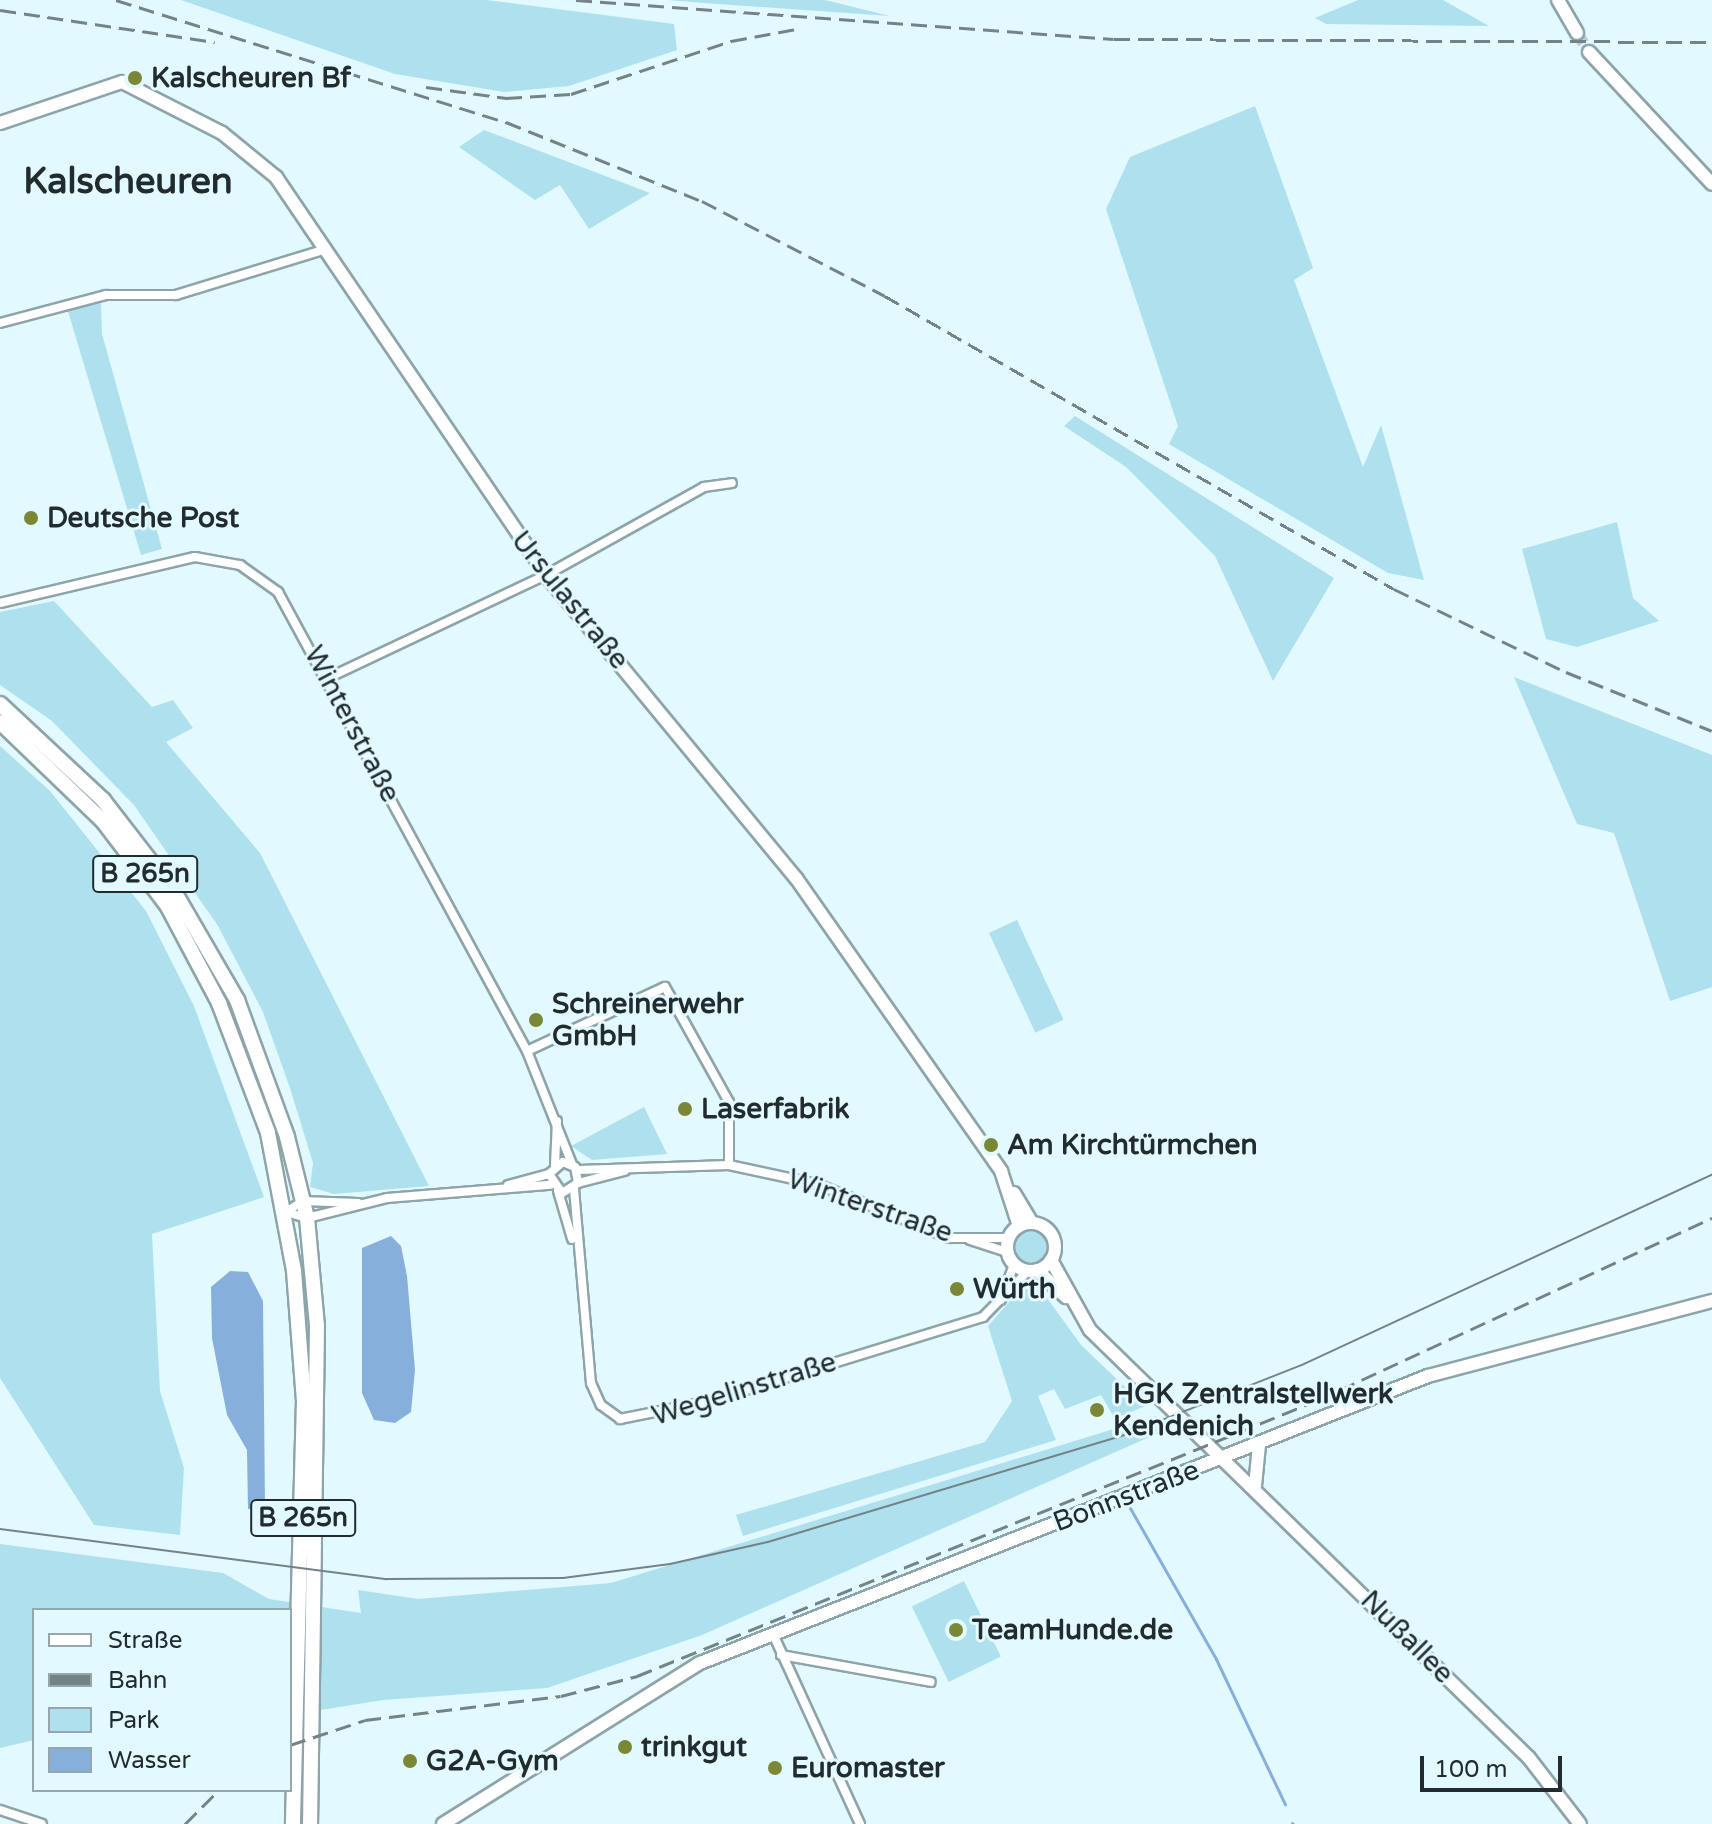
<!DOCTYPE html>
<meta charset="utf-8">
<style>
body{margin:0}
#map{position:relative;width:1712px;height:1824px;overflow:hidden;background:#e1f9ff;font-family:"Varela Round",sans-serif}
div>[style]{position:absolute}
.green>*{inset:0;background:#aee1ed;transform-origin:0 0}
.round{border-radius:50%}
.water>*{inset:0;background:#86afdb}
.stream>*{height:3px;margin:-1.5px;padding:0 1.5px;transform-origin:1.5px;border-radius:1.5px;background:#86afdb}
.secondary-tunnel>*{height:12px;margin-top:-6px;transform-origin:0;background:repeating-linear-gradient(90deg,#bbd0d5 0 12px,transparent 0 18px)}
.roads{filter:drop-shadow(2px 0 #8da4a9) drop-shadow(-2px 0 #8da4a9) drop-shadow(0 2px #8da4a9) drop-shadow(0 -2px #8da4a9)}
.street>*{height:8px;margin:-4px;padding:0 4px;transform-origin:4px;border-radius:4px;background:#fff}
.secondary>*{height:12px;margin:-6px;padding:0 6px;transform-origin:6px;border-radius:6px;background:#fff}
.secondary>.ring{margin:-6px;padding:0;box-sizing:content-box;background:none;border:12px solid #fff;border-radius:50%}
.primary>*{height:14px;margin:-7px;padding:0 7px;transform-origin:7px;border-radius:7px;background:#fff}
.tram>*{height:2px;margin:-1px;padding:0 1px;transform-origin:1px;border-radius:1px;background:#748387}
.rail>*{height:3px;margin-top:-1.5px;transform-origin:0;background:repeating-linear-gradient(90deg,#748387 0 16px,transparent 0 24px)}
.dots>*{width:22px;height:22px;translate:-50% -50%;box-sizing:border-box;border:4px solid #e1f9ff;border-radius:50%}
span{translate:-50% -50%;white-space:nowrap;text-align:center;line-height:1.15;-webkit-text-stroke:6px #e1f9ff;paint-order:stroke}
.shield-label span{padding:2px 6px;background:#e1f9ff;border:2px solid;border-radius:6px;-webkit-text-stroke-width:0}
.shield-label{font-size:26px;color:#222b2d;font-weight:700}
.poi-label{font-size:28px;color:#222b2d;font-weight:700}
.left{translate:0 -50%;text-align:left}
.street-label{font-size:28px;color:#222b2d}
.district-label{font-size:36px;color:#222b2d;font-weight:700}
.legend{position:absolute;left:32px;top:1608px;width:260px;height:184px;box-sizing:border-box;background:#e1f9ff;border:2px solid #95a7ab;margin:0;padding:10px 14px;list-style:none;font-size:24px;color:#222b2d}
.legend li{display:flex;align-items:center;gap:16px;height:40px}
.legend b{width:40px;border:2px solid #95a7ab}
.scale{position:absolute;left:1420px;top:1756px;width:142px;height:36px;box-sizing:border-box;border:4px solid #222b2d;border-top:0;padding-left:10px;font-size:24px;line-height:28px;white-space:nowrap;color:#222b2d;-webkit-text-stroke:6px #e1f9ff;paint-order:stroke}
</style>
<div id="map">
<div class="green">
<i style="clip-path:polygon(181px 0,486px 0,674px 24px,677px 50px,569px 86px,504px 92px,395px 74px)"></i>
<i style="clip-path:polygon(668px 0,825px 0,890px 16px,704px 3px)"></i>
<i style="clip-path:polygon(1358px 0,1443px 0,1489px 26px,1326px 24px,1315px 18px)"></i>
<i style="clip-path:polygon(1255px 106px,1313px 268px,1294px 280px,1363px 467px,1381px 425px,1424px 580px,1388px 573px,1169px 444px,1178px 426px,1106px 209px,1130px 157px)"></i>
<i style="clip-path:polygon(484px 130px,650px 193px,589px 229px,560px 185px,535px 200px,459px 147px)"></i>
<i style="clip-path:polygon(101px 303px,102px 334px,162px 549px,141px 555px,67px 308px)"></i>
<i style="clip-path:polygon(1075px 416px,1334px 578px,1273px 681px,1215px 556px,1126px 467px,1064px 426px)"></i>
<i style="clip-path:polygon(1617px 522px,1633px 598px,1659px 621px,1577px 647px,1546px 639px,1522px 549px)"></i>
<i style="clip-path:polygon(54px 601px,152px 707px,173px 700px,193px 728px,166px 742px,260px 853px,429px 1186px,334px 1194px,310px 1187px,313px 1163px,290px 1088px,263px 1012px,218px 926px,134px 805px,52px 721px,0 685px,0 612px)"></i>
<i style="clip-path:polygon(1514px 677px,1712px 755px,1712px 987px,1670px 1001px,1614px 833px,1577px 824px)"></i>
<i style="clip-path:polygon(0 746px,50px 791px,146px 911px,194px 1006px,264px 1197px,152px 1234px,160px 1391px,184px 1468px,180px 1535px,94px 1525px,0 1378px)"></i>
<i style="left:1017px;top:920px;width:110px;height:31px;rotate:65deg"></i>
<i style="clip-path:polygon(644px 1107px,667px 1154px,592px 1160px,571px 1146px)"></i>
<i class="round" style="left:1012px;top:1229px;width:38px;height:38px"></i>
<i style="clip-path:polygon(1023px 1286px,1042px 1291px,1081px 1345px,1145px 1406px,1115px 1419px,1101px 1395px,1065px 1409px,1054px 1389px,1038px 1396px,1056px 1440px,743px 1536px,736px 1515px,985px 1442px,1012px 1401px,988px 1326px)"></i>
<i style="clip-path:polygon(1156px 1416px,1172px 1427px,702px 1635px,547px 1688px,383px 1700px,290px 1715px,290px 1610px,34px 1610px,34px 1740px,0 1748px,0 1544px,223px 1573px,269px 1599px,361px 1613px,358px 1590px,418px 1599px,611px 1583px)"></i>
<i style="left:964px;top:1581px;width:84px;height:58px;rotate:64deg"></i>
</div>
<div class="water">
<i style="clip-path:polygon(391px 1236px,401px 1246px,407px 1276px,415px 1370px,411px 1412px,395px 1423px,374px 1420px,362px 1393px,362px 1248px)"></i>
<i style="clip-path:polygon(230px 1271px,248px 1272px,263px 1301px,265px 1509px,248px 1509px,247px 1450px,227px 1415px,212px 1338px,211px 1287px)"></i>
</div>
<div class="stream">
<i style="left:1130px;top:1508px;width:174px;rotate:60.3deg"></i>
<i style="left:1216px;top:1659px;width:161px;rotate:64.6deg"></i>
<i style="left:1292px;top:1823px;width:1px;rotate:45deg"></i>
</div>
<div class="secondary-tunnel">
<i style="left:1577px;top:33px;width:22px;rotate:58deg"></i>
</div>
<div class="roads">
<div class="street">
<i style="left:0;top:323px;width:110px;rotate:-14.8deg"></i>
<i style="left:106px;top:295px;width:70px"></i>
<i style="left:176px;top:295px;width:157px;rotate:-17deg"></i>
<i style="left:0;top:603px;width:200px;rotate:-13.3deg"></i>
<i style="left:195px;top:557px;width:46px;rotate:10.1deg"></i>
<i style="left:240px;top:565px;width:47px;rotate:35.4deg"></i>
<i style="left:278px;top:592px;width:522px;rotate:61.52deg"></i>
<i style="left:527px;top:1051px;width:122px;rotate:68.3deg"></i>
<i style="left:328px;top:678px;width:241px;rotate:-25.3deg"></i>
<i style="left:546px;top:575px;width:181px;rotate:-29.1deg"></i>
<i style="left:704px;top:487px;width:28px;rotate:-8deg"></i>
<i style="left:527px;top:1051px;width:152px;rotate:-24.9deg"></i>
<i style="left:665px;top:987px;width:132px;rotate:60.9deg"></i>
<i style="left:729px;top:1102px;width:63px;rotate:90deg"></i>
<i style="left:555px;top:1165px;width:44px;rotate:-87.4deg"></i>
<i style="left:578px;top:1170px;width:151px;rotate:-1.9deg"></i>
<i style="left:729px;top:1165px;width:90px;rotate:12.2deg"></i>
<i style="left:817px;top:1184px;width:143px;rotate:22.2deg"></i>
<i style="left:949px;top:1238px;width:59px"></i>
<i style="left:578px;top:1183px;width:48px;rotate:-14.6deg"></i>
<i style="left:508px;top:1185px;width:42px;rotate:-15deg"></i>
<i style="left:549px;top:1174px;width:18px;rotate:-41deg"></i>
<i style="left:563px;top:1162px;width:13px;rotate:23deg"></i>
<i style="left:575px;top:1167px;width:16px;rotate:79deg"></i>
<i style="left:578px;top:1183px;width:19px;rotate:148deg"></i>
<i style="left:562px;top:1193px;width:23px;rotate:-124deg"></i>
<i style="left:574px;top:1189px;width:195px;rotate:85deg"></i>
<i style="left:591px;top:1383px;width:24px;rotate:66deg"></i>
<i style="left:601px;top:1405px;width:24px;rotate:36deg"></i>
<i style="left:620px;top:1419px;width:92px;rotate:-11.3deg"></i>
<i style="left:710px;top:1401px;width:286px;rotate:-17.1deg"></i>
<i style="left:983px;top:1317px;width:64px;rotate:-45.6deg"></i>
<i style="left:558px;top:1191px;width:50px;rotate:73.7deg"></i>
<i style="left:286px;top:1212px;width:22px;rotate:16deg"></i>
<i style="left:307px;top:1218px;width:82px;rotate:-14deg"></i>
<i style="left:387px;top:1198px;width:164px;rotate:-4.6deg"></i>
<i style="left:286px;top:1212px;width:20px;rotate:-33deg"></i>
<i style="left:303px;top:1201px;width:55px;rotate:2.1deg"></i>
<i style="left:970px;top:1240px;width:39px;rotate:18deg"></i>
<i style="left:1001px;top:1300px;width:38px;rotate:-70deg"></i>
<i style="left:773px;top:1634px;width:209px;rotate:65.4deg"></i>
<i style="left:781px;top:1655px;width:152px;rotate:10.2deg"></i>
<i style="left:0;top:1810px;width:44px;rotate:18.4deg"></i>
</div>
<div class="secondary">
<i style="left:1558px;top:0;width:38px;rotate:60deg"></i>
<i style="left:1589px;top:52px;width:180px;rotate:47deg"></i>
<i style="left:0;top:123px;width:129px;rotate:-18.6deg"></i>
<i style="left:122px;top:82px;width:112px;rotate:27deg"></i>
<i style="left:222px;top:133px;width:70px;rotate:39.2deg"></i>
<i style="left:276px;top:177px;width:481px;rotate:55.8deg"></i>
<i style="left:546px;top:575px;width:393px;rotate:50.5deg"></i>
<i style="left:796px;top:878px;width:358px;rotate:55deg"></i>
<i style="left:1001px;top:1171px;width:58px;rotate:71.9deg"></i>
<i style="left:1014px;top:1193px;width:35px;rotate:59deg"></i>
<i class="ring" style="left:1007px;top:1223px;width:36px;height:36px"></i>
<i style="left:1051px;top:1260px;width:80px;rotate:60.9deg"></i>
<i style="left:1090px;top:1330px;width:613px;rotate:44.27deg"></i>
<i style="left:1529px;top:1758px;width:83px;rotate:52.3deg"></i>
<i style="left:1037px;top:1270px;width:40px;rotate:43deg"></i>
<i style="left:1255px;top:1486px;width:41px;rotate:-84.4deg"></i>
<i style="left:443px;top:1824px;width:303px;rotate:-32.1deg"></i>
<i style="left:700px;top:1663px;width:783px;rotate:-21.52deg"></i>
<i style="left:1428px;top:1376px;width:294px;rotate:-14.8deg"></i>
</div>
<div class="primary">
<i style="left:0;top:704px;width:141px;rotate:43deg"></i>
<i style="left:103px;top:800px;width:118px;rotate:52.3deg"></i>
<i style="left:175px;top:893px;width:124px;rotate:59.9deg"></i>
<i style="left:237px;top:1000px;width:146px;rotate:69.9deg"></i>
<i style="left:287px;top:1137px;width:83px;rotate:76.1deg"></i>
<i style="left:307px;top:1218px;width:108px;rotate:84.7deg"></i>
<i style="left:317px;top:1326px;width:498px;rotate:90.8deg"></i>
<i style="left:0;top:722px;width:143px;rotate:43.9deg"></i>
<i style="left:103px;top:821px;width:106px;rotate:52.7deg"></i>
<i style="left:167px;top:905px;width:111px;rotate:62deg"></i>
<i style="left:219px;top:1003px;width:139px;rotate:69.3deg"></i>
<i style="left:268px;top:1133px;width:140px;rotate:79.3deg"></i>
<i style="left:294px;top:1271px;width:129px;rotate:85.6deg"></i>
<i style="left:304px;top:1400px;width:424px;rotate:91.5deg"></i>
</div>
</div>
<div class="tram">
<i style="left:0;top:1529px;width:390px;rotate:7.4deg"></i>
<i style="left:387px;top:1579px;width:176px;rotate:-0.3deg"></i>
<i style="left:563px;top:1578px;width:108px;rotate:-7.5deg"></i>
<i style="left:670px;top:1564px;width:100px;rotate:-12.7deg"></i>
<i style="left:768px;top:1542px;width:372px;rotate:-16.7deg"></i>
<i style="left:1124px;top:1435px;width:193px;rotate:-21.5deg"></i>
<i style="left:1304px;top:1364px;width:450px;rotate:-24.9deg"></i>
</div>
<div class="rail">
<i style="left:116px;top:0;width:409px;rotate:17.4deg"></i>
<i style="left:506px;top:122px;width:211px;rotate:22deg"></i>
<i style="left:702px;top:201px;width:206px;rotate:27.4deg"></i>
<i style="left:885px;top:296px;width:587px;rotate:29.93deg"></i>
<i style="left:1394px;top:589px;width:191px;rotate:25.8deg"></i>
<i style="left:1566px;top:672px;width:157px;rotate:22deg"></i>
<i style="left:576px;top:0;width:539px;rotate:4.15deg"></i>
<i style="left:1114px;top:39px;width:598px;rotate:0.29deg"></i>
<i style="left:0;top:10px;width:217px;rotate:8.5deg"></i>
<i style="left:426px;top:87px;width:81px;rotate:7.8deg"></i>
<i style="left:506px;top:98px;width:65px;rotate:-3.5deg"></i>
<i style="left:571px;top:94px;width:169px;rotate:-18.3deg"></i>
<i style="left:731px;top:41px;width:72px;rotate:-10.4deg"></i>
<i style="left:290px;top:1745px;width:79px;rotate:-18.4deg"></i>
<i style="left:365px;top:1720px;width:197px;rotate:-7deg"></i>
<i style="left:561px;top:1696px;width:79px;rotate:-14.7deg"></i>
<i style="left:637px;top:1676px;width:735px;rotate:-22.06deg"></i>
<i style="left:1318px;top:1400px;width:434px;rotate:-24.8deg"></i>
<i style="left:185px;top:1824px;width:48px;rotate:-45deg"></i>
</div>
<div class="dots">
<i style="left:135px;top:78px;background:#7a8735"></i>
<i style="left:31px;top:518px;background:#7a8735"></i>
<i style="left:536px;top:1020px;background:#7a8735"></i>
<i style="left:685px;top:1109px;background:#7a8735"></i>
<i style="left:991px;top:1145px;background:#7a8735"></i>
<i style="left:957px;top:1289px;background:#7a8735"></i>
<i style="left:1097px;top:1410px;background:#7a8735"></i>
<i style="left:956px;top:1630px;background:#7a8735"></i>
<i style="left:625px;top:1747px;background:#7a8735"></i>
<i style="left:410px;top:1761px;background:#7a8735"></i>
<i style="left:775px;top:1768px;background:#7a8735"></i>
</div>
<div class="shield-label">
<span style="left:145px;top:874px">B 265n</span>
<span style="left:303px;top:1518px">B 265n</span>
</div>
<div class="poi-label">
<span class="left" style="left:151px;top:78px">Kalscheuren Bf</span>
<span class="left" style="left:47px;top:518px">Deutsche Post</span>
<span class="left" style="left:552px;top:1020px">Schreinerwehr<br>GmbH</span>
<span class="left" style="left:701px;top:1109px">Laserfabrik</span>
<span class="left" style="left:1007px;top:1145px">Am Kirchtürmchen</span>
<span class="left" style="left:973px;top:1289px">Würth</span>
<span class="left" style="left:1113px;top:1410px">HGK Zentralstellwerk<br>Kendenich</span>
<span class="left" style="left:972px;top:1630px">TeamHunde.de</span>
<span class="left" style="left:641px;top:1747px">trinkgut</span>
<span class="left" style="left:426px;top:1761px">G2A-Gym</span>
<span class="left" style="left:791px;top:1768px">Euromaster</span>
</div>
<div class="street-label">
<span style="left:570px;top:600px;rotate:51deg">Ursulastraße</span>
<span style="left:352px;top:724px;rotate:62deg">Winterstraße</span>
<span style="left:870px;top:1206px;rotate:19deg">Winterstraße</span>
<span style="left:744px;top:1389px;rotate:-17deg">Wegelinstraße</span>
<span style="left:1126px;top:1496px;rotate:-21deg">Bonnstraße</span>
<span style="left:1407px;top:1637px;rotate:45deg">Nußallee</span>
</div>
<div class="district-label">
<span style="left:128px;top:182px">Kalscheuren</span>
</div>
<ul class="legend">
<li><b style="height:10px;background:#fff"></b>Straße</li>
<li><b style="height:10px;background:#748387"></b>Bahn</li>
<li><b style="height:22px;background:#aee1ed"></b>Park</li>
<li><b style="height:22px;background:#86afdb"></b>Wasser</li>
</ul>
<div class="scale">100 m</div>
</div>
